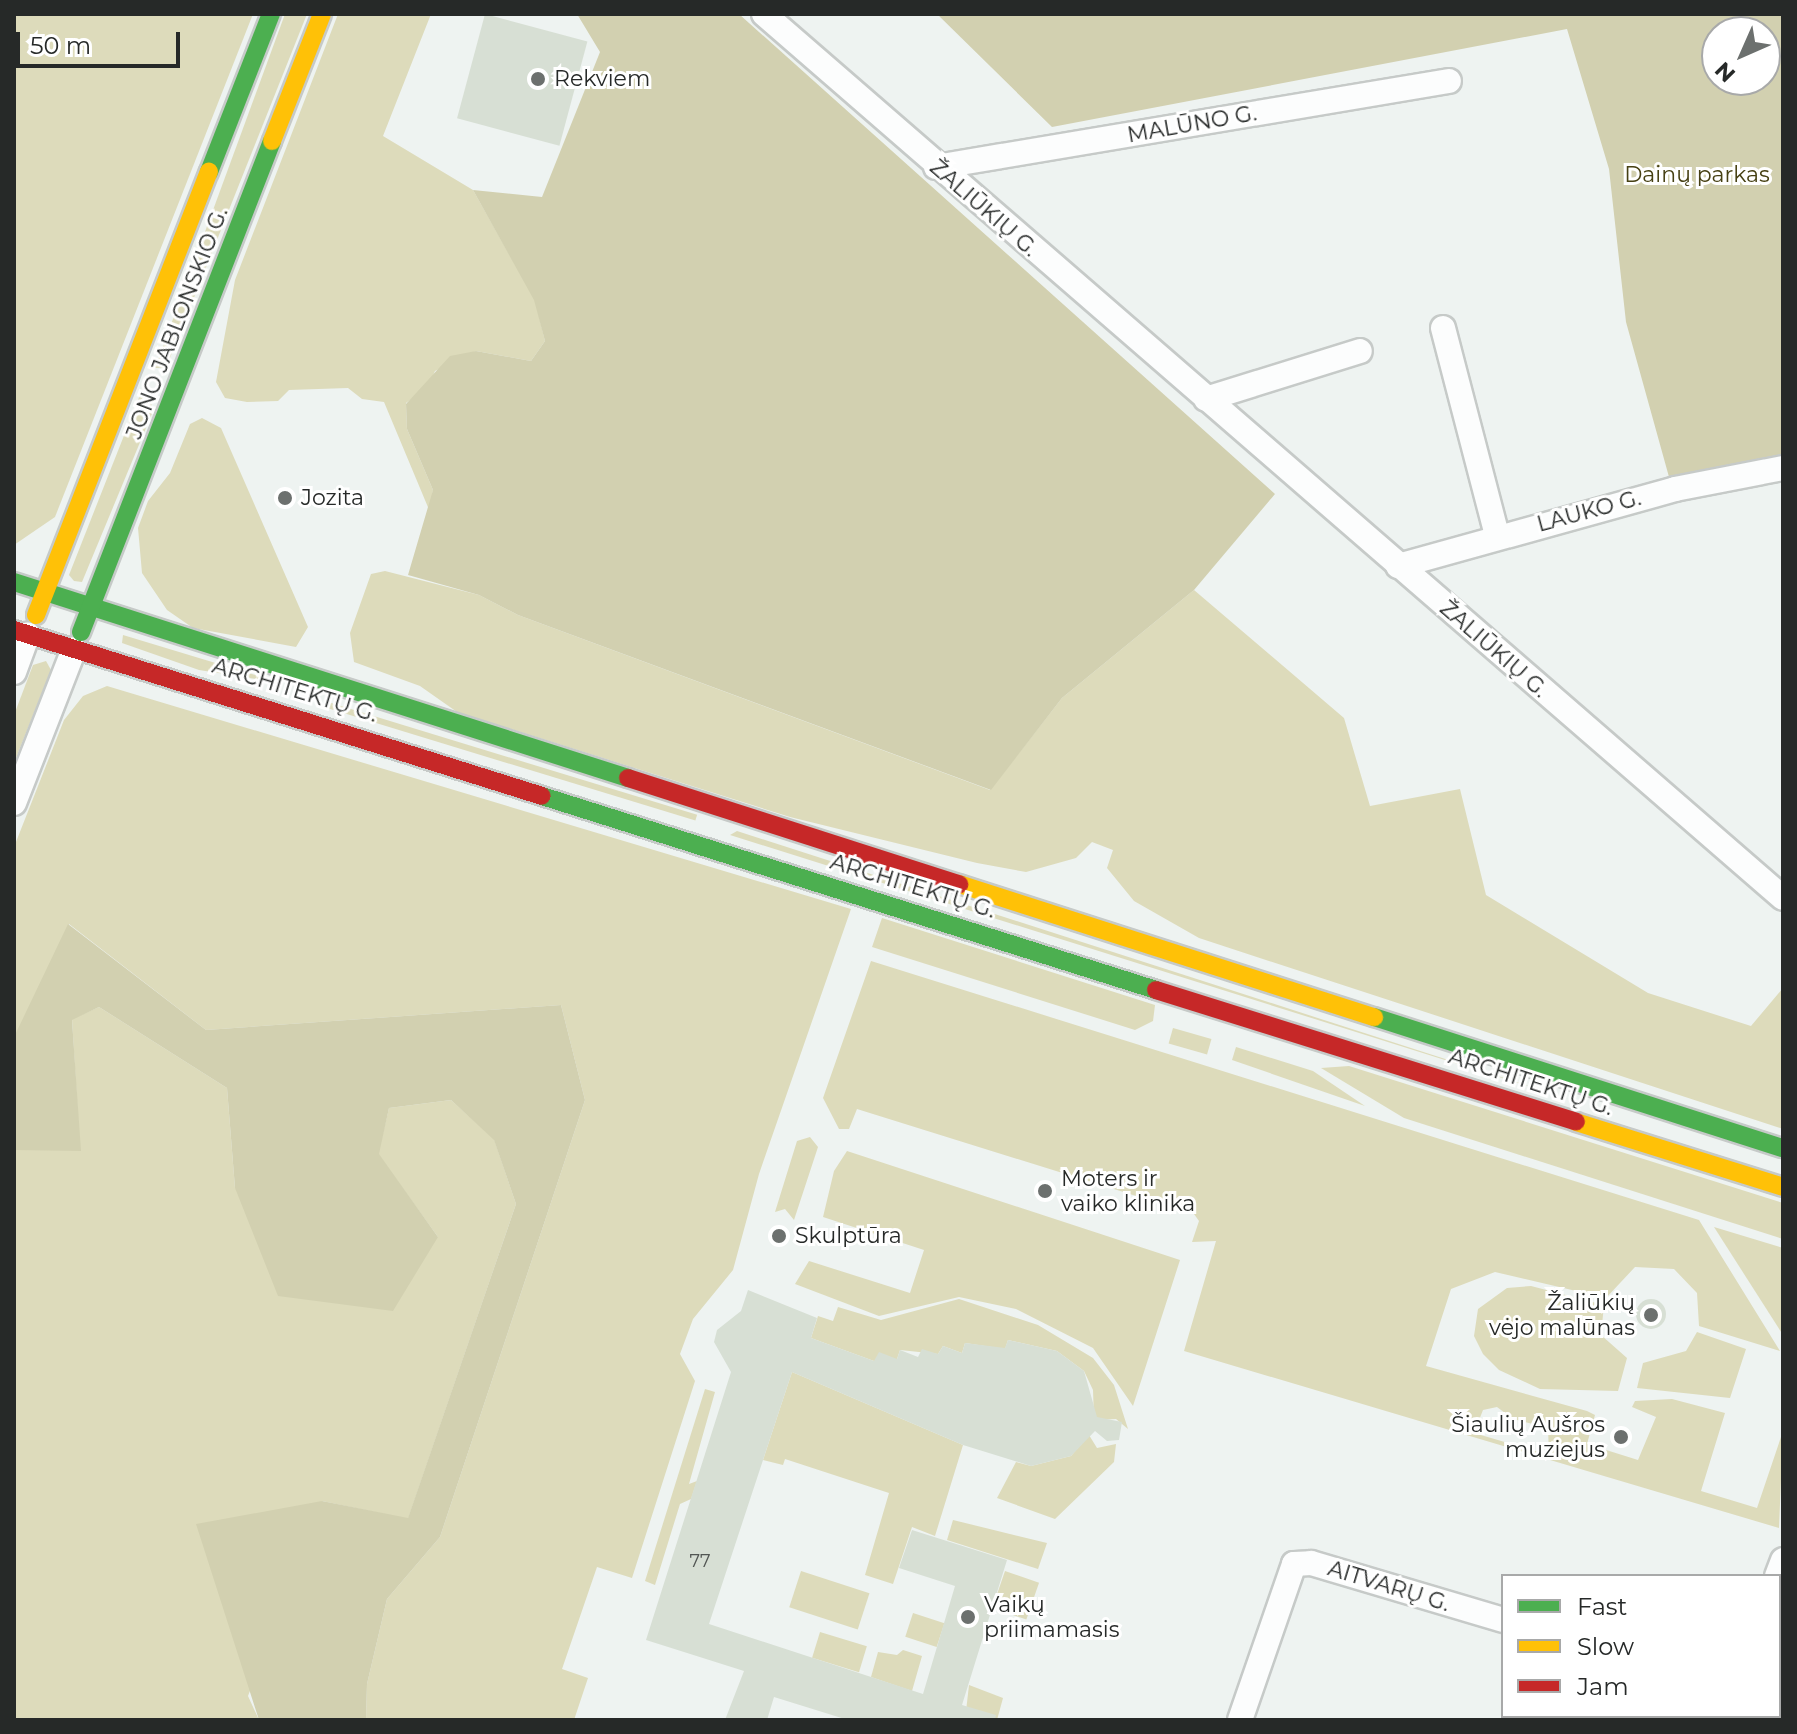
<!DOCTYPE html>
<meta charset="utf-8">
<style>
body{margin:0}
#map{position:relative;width:1797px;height:1734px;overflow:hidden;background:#eef3f1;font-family:Montserrat,sans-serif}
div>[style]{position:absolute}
.green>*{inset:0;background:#dddbbb;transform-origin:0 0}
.forest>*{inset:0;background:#d2d0b0}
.building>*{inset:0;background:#d7dfd4;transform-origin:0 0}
.round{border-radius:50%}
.roads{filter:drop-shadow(2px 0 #c6cac8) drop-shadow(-2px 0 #c6cac8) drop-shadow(0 2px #c6cac8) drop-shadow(0 -2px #c6cac8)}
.street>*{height:24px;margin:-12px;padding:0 12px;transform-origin:12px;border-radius:12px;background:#fcfdfd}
.fast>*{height:18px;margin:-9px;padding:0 9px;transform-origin:9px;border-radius:9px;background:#4caf50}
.slow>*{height:18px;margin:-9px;padding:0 9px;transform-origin:9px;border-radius:9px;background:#ffc107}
.jam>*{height:18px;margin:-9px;padding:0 9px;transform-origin:9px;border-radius:9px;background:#c62828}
.dots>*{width:22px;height:22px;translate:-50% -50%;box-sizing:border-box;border:4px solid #fff;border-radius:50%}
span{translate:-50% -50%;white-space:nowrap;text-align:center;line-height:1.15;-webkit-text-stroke:6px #fff;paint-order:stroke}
.number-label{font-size:18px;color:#525653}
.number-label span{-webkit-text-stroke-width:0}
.poi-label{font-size:22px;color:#262928}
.left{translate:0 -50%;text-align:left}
.right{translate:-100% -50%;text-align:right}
.street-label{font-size:22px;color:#262928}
.park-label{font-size:22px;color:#464013}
.frame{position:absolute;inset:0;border:16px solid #262928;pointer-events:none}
.legend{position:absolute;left:1501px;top:1574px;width:280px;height:144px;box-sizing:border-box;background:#fff;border:2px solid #a8a9a9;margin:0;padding:10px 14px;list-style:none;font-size:24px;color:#262928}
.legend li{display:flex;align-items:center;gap:16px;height:40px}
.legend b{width:40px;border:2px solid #a8a9a9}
.north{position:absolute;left:1701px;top:16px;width:80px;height:80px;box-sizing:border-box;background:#fff;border:2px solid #a8a9a9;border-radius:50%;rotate:225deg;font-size:22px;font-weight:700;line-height:32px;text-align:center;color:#262928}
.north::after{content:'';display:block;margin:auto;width:28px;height:36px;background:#6c706e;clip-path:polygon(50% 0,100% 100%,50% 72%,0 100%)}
.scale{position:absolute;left:16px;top:32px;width:164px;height:36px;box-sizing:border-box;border:4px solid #262928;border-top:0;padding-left:10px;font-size:24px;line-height:28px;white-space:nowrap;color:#262928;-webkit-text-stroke:6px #fff;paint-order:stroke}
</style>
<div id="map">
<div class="green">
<i style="clip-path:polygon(14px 14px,253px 14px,55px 517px,14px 545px)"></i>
<i style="clip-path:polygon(285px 14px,307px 14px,166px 368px,155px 368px)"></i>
<i style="clip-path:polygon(338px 14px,431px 14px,383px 136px,473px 190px,535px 300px,545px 341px,531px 361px,476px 351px,435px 371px,428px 387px,406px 403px,407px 429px,433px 490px,430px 512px,384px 402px,362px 399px,348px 388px,289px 390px,278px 401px,247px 402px,225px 398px,216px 382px,235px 280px)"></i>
<i style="clip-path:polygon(140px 395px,150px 399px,153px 411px,82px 582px,74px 581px,69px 575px)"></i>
<i style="clip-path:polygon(202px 418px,221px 428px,308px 627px,296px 647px,193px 628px,167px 610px,142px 573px,138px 528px,148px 501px,170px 473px,190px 424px)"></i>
<i style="clip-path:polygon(385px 571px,479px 595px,518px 615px,990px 790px,1062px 698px,1194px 590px,1344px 718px,1370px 806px,1460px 789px,1486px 895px,1648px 993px,1751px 1026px,1783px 988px,1783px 1129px,1199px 938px,1134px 901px,1107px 868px,1113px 850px,1092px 842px,1076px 858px,1026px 872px,977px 863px,790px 817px,457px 712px,420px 686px,354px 662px,350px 633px,371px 574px)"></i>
<i style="clip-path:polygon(123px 635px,282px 683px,199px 670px,122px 643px)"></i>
<i style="clip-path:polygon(46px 661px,51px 670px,14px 763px,14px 715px,33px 665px)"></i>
<i style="clip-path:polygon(107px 686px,851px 909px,759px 1174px,733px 1270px,693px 1319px,680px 1354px,695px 1381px,632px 1578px,597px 1567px,562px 1669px,588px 1678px,574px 1720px,366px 1720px,367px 1684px,387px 1599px,440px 1537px,585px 1100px,561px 1005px,206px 1030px,69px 924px,14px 1044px,14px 847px,64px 720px,83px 696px)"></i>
<i style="left:328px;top:702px;width:386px;height:6px;rotate:17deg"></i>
<i style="clip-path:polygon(737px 831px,1588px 1105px,730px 835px)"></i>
<i style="clip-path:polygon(882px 918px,1155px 1005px,1153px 1021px,1135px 1030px,872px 947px)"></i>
<i style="clip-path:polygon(evenodd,871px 961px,1699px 1220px,1780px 1351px,1699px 1326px,1697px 1293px,1674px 1269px,1635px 1267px,1606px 1298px,1495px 1272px,1451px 1289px,1426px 1366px,1587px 1411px,1595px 1415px,1587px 1444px,1638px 1460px,1656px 1417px,1632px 1407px,1635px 1401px,1672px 1399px,1725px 1413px,1701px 1491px,1757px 1508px,1783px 1431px,1779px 1528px,1184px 1351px,1216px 1241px,1192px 1242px,1199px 1221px,1194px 1214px,857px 1109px,849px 1129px,839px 1129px,823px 1098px,871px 961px,1497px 1407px,1513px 1419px,1548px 1428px,1549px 1455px,1474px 1433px,1483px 1410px,1497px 1407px)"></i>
<i style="clip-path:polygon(99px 1007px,227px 1088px,235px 1188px,438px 1237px,378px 1154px,389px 1108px,451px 1100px,494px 1139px,516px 1204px,408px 1519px,322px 1501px,248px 1696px,259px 1720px,14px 1720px,14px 1150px,80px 1150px,72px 1019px)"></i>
<i style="left:1173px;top:1028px;width:40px;height:16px;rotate:16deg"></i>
<i style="clip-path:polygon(1236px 1047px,1313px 1071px,1365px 1106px,1232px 1060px)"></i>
<i style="clip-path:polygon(1349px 1066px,1783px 1203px,1783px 1239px,1404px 1118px,1321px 1068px)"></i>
<i style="clip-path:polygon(810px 1137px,818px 1147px,794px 1220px,785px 1209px,775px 1212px,797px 1141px)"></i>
<i style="clip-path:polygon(847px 1151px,1180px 1260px,1133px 1406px,1093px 1348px,1016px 1309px,959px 1297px,879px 1316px,795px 1284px,809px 1261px,910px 1293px,924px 1250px,823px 1217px,834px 1171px)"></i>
<i style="clip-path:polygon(1714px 1227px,1783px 1248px,1783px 1335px)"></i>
<i style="clip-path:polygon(1531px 1286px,1604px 1305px,1601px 1335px,1627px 1358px,1618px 1391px,1540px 1389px,1499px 1370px,1483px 1354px,1474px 1336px,1478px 1309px,1507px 1288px)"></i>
<i style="clip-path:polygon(959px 1299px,1038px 1325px,1093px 1358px,1114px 1385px,1128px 1429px,1116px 1419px,1094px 1420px,1093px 1390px,1084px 1371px,1057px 1351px,1008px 1340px,1005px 1349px,965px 1343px,962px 1353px,943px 1346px,938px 1354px,900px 1350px,897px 1359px,874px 1361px,811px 1338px,818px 1316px,833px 1321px,838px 1307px,881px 1320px)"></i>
<i style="clip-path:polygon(1697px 1332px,1746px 1349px,1730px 1398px,1637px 1388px,1643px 1363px,1686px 1351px)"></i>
<i style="clip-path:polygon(792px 1372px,963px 1445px,935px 1536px,912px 1527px,893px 1584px,865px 1575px,889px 1493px,785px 1459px,783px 1465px,763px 1460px)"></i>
<i style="clip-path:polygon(705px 1389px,715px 1392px,689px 1484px,697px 1481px,691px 1499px,680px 1504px,655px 1585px,645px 1581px)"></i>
<i style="clip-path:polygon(1089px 1435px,1097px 1448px,1116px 1444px,1114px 1462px,1055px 1519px,997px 1498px,1016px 1462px,1031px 1466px,1071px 1456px)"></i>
<i style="clip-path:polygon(953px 1520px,1047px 1543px,1038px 1569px,947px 1540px)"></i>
<i style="left:801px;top:1571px;width:72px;height:38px;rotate:18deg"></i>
<i style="left:1005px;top:1571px;width:36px;height:39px;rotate:19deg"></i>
<i style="left:913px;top:1613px;width:33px;height:25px;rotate:18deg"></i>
<i style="left:820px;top:1632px;width:49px;height:27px;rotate:17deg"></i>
<i style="clip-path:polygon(903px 1650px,922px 1656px,912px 1691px,871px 1677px,878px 1652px,897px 1655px)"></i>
<i style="clip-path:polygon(969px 1685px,1003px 1698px,997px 1720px,965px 1720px)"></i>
</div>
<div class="forest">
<i style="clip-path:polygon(577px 14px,739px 14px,1275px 494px,1194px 590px,1062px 698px,991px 790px,518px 615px,479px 595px,408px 575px,433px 490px,407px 429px,406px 404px,450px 356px,476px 351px,531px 361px,545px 341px,534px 300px,473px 190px,542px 197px,600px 52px)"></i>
<i style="clip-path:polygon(evenodd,937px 14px,1783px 14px,1783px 454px,1669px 477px,1626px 322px,1609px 169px,1567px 29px,1052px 127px,937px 14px,1717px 32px,1765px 32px,1765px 80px,1717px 80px,1717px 32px)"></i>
<i style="clip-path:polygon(68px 924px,206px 1030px,561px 1005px,585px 1100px,440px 1537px,387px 1599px,367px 1684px,366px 1720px,259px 1720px,196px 1524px,322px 1501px,408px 1518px,516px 1204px,494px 1140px,451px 1100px,389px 1108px,379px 1154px,438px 1237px,393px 1311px,278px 1296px,235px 1188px,227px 1088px,99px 1007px,72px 1020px,81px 1151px,14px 1150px,15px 1035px)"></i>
</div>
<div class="building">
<i style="left:485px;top:14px;width:106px;height:108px;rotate:15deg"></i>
<i style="clip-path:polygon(748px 1290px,817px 1318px,811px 1338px,874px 1361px,879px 1352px,897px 1359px,900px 1350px,918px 1357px,922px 1349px,938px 1354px,943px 1346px,962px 1353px,965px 1343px,1005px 1348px,1008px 1340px,1057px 1351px,1084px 1371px,1097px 1417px,1122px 1422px,1119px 1440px,1107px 1441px,1095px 1431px,1071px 1456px,1031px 1466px,963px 1445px,792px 1372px,709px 1624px,923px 1694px,955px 1586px,899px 1568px,912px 1530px,1007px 1560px,962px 1705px,996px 1715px,995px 1720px,848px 1720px,774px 1697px,767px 1720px,725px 1720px,744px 1671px,646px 1640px,731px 1372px,714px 1342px,717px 1330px,741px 1311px)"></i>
<i class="round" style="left:1636px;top:1299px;width:30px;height:30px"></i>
</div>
<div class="roads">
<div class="street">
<i style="left:764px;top:14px;width:1349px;rotate:40.94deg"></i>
<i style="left:936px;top:167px;width:520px;rotate:-9.52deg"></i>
<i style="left:1443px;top:328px;width:215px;rotate:75.4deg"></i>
<i style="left:1206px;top:399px;width:161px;rotate:-17.3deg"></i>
<i style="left:1398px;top:566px;width:288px;rotate:-15.5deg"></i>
<i style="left:1675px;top:489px;width:110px;rotate:-11deg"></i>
<i style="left:14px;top:672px;width:40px;rotate:-69.8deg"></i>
<i style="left:14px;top:803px;width:165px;rotate:-68.7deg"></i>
<i style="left:1777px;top:1576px;width:17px;rotate:-69deg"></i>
<i style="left:1779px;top:1699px;width:14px;rotate:-73deg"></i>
<i style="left:1240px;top:1720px;width:165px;rotate:-70.9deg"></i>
<i style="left:1294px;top:1564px;width:17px;rotate:-3deg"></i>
<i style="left:1311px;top:1563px;width:200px;rotate:16.5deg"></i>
<i style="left:1734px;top:1720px;width:4px;rotate:-76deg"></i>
<i style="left:1772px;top:1720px;width:4px;rotate:-63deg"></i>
</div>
<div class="fast">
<i style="left:209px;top:172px;width:170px;rotate:-68.6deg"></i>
<i style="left:14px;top:582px;width:645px;rotate:17.7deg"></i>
<i style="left:81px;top:632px;width:527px;rotate:-68.74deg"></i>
<i style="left:542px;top:796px;width:644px;rotate:17.53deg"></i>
<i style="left:1374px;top:1017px;width:429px;rotate:17.8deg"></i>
</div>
<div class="slow">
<i style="left:272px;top:141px;width:136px;rotate:-68.5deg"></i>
<i style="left:36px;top:615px;width:476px;rotate:-68.7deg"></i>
<i style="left:959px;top:884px;width:436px;rotate:17.8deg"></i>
<i style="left:1576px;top:1122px;width:217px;rotate:17.4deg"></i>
</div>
<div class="jam">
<i style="left:14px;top:630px;width:553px;rotate:17.45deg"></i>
<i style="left:628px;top:778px;width:348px;rotate:17.8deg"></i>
<i style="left:1156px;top:990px;width:440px;rotate:17.4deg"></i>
</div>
</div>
<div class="dots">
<i style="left:538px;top:79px;background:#6c706e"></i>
<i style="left:285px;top:498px;background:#6c706e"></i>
<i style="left:1045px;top:1191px;background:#6c706e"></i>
<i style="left:779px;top:1236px;background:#6c706e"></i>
<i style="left:1651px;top:1315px;background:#6c706e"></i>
<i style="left:1621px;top:1437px;background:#6c706e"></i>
<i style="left:968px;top:1617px;background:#6c706e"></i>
</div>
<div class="number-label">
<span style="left:700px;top:1561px">77</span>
</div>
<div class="poi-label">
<span class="left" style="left:554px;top:79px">Rekviem</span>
<span class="left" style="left:301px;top:498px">Jozita</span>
<span class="left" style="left:1061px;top:1191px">Moters ir<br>vaiko klinika</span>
<span class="left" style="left:795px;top:1236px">Skulptūra</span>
<span class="right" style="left:1635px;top:1315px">Žaliūkių<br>vėjo malūnas</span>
<span class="right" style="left:1605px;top:1437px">Šiaulių Aušros<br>muziejus</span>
<span class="left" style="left:984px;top:1617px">Vaikų<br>priimamasis</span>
</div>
<div class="street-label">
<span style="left:1192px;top:124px;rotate:-10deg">MALŪNO G.</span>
<span style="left:984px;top:208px;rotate:41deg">ŽALIŪKIŲ G.</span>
<span style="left:177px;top:323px;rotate:-69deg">JONO JABLONSKIO G.</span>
<span style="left:1589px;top:511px;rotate:-15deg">LAUKO G.</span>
<span style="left:1494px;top:649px;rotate:41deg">ŽALIŪKIŲ G.</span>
<span style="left:295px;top:690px;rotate:17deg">ARCHITEKTŲ G.</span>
<span style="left:913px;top:886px;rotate:17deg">ARCHITEKTŲ G.</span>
<span style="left:1531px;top:1082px;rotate:18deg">ARCHITEKTŲ G.</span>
<span style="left:1389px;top:1586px;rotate:17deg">AITVARŲ G.</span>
</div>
<div class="park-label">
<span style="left:1697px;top:175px">Dainų parkas</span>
</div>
<div class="frame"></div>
<ul class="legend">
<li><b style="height:10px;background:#4caf50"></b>Fast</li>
<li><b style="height:10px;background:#ffc107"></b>Slow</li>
<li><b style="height:10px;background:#c62828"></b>Jam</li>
</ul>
<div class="north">N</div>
<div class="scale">50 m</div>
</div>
